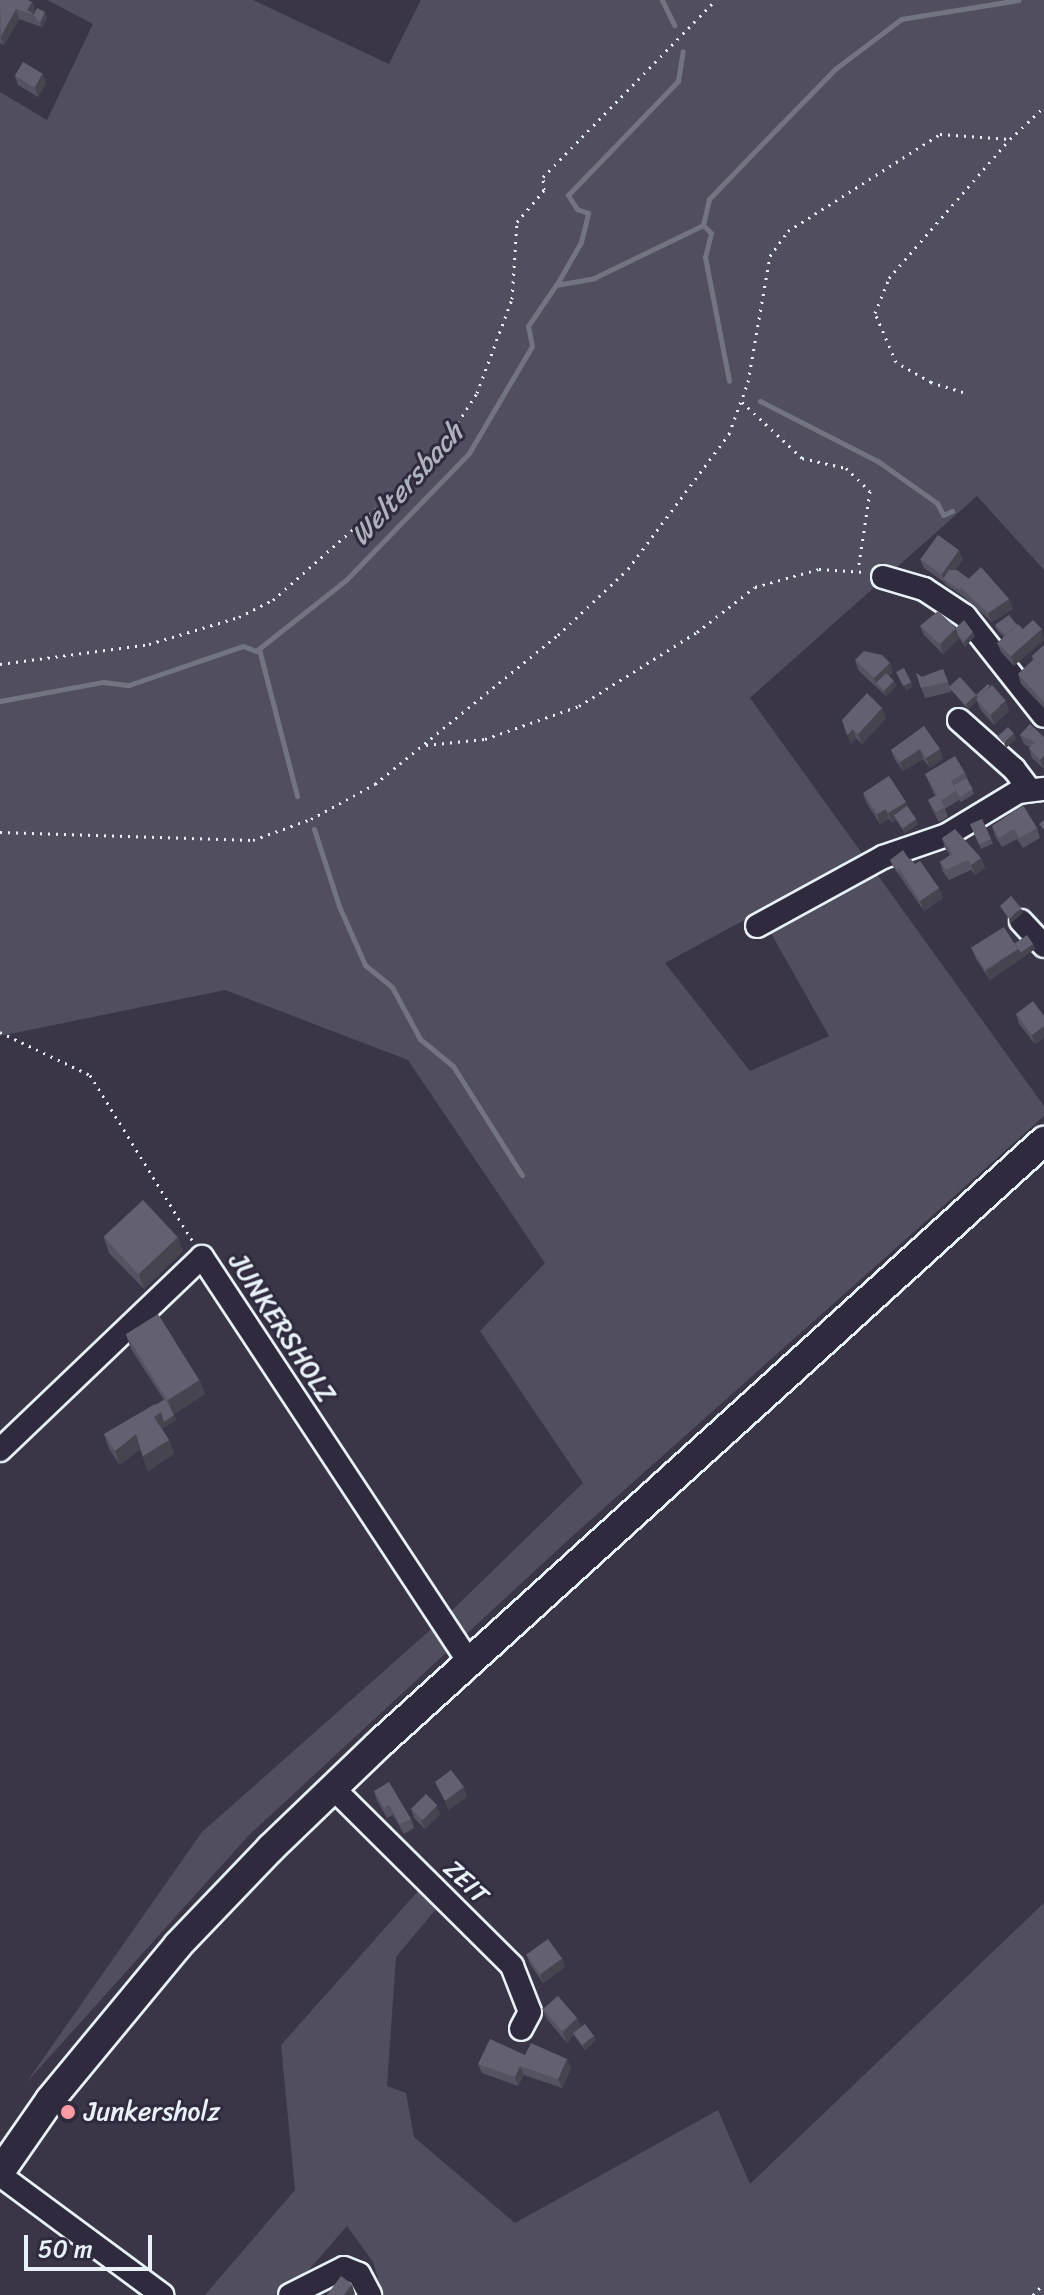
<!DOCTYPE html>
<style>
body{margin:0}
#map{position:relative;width:1044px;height:2295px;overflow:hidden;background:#3a3648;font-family:Sriracha,sans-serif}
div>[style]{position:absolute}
.green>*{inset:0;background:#504e5f}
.stream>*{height:5px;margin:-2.5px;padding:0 2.5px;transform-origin:2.5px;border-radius:2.5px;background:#737482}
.path>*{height:3px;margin-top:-1.5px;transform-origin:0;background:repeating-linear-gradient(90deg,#e8f1f8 0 2px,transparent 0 8px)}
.roads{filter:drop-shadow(2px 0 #e8f1f8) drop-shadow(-2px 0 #e8f1f8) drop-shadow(0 2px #e8f1f8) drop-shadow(0 -2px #e8f1f8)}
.minor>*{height:22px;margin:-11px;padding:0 11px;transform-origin:11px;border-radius:11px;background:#2f2a3d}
.major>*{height:28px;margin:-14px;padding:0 14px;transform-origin:14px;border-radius:14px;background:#2f2a3d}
.wall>*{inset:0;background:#555361;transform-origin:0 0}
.shaded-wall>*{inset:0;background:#45444f}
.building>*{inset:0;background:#636171;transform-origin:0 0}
.dots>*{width:22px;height:22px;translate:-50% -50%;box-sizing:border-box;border:4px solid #2f2a3d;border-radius:50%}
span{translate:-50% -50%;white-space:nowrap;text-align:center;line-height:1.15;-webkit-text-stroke:6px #2f2a3d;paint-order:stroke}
.street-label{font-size:26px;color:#e8f1f8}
.poi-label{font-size:26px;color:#e8f1f8}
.left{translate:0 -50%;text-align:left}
.water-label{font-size:28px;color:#aeb2bd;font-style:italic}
.scale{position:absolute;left:24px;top:2235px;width:128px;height:36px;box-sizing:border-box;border:4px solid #e8f1f8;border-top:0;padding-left:10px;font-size:24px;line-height:28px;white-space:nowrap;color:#e8f1f8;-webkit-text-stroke:6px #2f2a3d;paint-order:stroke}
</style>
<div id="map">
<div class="green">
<i style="clip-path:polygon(evenodd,47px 0,253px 0,389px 64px,421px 0,1044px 0,1044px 570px,977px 496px,750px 698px,1044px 1106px,1044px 1116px,567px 1541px,249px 1835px,26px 2083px,202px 1832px,445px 1617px,583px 1483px,480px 1331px,545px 1263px,408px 1060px,225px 990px,0 1036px,0 92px,47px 120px,93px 24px,47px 0,759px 912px,829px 1036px,750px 1071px,665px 963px,759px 912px)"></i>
<i style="clip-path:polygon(418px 1891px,436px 1909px,396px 1957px,387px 2086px,406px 2093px,414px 2137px,515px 2223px,718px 2110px,750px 2184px,1044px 1903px,1044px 2295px,383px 2295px,373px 2262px,347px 2226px,308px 2271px,275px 2295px,205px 2295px,295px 2190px,281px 2045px)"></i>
</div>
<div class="stream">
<i style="left:662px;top:0;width:28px;rotate:64deg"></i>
<i style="left:703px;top:225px;width:11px;rotate:45deg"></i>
<i style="left:711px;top:233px;width:25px;rotate:104deg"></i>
<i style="left:705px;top:257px;width:126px;rotate:79deg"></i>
<i style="left:557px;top:284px;width:48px;rotate:-60.3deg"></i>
<i style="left:581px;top:242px;width:30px;rotate:-76deg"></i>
<i style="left:588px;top:213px;width:12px;rotate:-160deg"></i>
<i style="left:577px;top:209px;width:17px;rotate:-123deg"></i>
<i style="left:568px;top:195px;width:158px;rotate:-46deg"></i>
<i style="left:678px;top:81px;width:30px;rotate:-81deg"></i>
<i style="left:760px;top:401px;width:134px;rotate:27.1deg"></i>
<i style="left:879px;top:462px;width:71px;rotate:35.3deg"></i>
<i style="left:937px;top:503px;width:13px;rotate:63deg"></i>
<i style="left:943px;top:515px;width:10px;rotate:-24deg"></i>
<i style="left:259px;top:649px;width:152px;rotate:75.5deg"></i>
<i style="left:0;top:701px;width:105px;rotate:-10.5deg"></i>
<i style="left:103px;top:682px;width:26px;rotate:7deg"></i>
<i style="left:129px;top:685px;width:120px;rotate:-18.9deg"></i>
<i style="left:243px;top:646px;width:14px;rotate:21deg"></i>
<i style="left:256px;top:651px;width:115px;rotate:-38.3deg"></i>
<i style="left:346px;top:580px;width:177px;rotate:-45.9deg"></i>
<i style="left:469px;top:453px;width:124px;rotate:-59.5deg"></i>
<i style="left:532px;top:346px;width:20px;rotate:-101deg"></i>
<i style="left:528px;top:326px;width:50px;rotate:-55.7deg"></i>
<i style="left:556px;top:285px;width:39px;rotate:-10deg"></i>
<i style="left:594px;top:278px;width:121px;rotate:-25.9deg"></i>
<i style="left:703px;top:225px;width:27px;rotate:-77deg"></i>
<i style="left:709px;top:199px;width:72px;rotate:-46.1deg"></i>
<i style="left:759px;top:147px;width:109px;rotate:-45.7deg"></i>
<i style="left:835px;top:69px;width:83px;rotate:-37.1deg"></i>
<i style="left:901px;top:19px;width:119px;rotate:-9.2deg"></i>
<i style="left:314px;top:829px;width:81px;rotate:72deg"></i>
<i style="left:339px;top:906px;width:64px;rotate:66.2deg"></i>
<i style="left:365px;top:965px;width:35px;rotate:39deg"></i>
<i style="left:392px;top:987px;width:59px;rotate:61.7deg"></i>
<i style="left:420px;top:1039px;width:43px;rotate:39.3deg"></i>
<i style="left:453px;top:1066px;width:129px;rotate:57.7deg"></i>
</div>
<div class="path">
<i style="left:963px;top:392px;width:34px;rotate:-163deg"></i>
<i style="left:931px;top:382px;width:40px;rotate:-150.3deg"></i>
<i style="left:896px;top:362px;width:53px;rotate:-113.2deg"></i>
<i style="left:875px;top:313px;width:38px;rotate:-68deg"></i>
<i style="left:889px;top:278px;width:184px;rotate:-49deg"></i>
<i style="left:742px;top:402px;width:82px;rotate:43deg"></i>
<i style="left:802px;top:458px;width:45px;rotate:12.8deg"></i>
<i style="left:846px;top:468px;width:33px;rotate:44deg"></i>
<i style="left:870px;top:491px;width:80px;rotate:98.6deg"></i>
<i style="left:0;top:664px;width:150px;rotate:-7.6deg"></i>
<i style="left:149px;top:644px;width:94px;rotate:-16.7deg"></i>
<i style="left:239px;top:617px;width:38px;rotate:-27deg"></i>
<i style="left:273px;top:600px;width:152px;rotate:-41.5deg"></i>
<i style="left:387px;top:499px;width:81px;rotate:-44deg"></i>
<i style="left:445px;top:443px;width:59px;rotate:-57.4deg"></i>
<i style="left:477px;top:393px;width:100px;rotate:-69.6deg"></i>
<i style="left:512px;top:299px;width:77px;rotate:-86.3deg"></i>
<i style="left:517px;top:222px;width:42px;rotate:-49.8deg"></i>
<i style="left:544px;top:190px;width:13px;rotate:-94deg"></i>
<i style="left:543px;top:177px;width:248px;rotate:-45.7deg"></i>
<i style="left:426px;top:745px;width:59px;rotate:-5.8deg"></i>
<i style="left:485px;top:739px;width:100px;rotate:-19.3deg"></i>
<i style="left:579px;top:706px;width:139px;rotate:-32.1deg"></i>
<i style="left:697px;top:632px;width:73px;rotate:-37.8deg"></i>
<i style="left:755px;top:587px;width:66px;rotate:-15.7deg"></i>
<i style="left:819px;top:569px;width:46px;rotate:3.7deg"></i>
<i style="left:0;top:832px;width:253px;rotate:1.8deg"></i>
<i style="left:253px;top:840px;width:62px;rotate:-19.9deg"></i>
<i style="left:311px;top:819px;width:73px;rotate:-28.7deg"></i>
<i style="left:375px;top:784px;width:236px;rotate:-39.2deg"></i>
<i style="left:558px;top:635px;width:96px;rotate:-43.3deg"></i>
<i style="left:628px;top:569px;width:169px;rotate:-53.2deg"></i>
<i style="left:729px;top:434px;width:55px;rotate:-69.9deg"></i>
<i style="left:748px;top:382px;width:128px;rotate:-80.1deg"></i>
<i style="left:770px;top:256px;width:31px;rotate:-54deg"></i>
<i style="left:788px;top:231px;width:180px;rotate:-32.5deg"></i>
<i style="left:940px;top:134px;width:70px;rotate:4.1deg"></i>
<i style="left:1010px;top:139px;width:47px;rotate:-43.3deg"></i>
<i style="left:0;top:1032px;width:100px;rotate:25.5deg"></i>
<i style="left:90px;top:1075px;width:194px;rotate:58.3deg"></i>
<i style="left:1033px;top:2295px;width:16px;rotate:-47deg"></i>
</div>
<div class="roads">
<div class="minor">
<i style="left:883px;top:577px;width:43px;rotate:16.3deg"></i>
<i style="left:924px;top:589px;width:49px;rotate:33.4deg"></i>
<i style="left:965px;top:616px;width:127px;rotate:51.7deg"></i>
<i style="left:959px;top:720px;width:74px;rotate:41.7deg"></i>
<i style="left:1014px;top:769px;width:25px;rotate:53deg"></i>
<i style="left:1021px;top:921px;width:34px;rotate:47deg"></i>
<i style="left:757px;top:926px;width:144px;rotate:-28.7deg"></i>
<i style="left:883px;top:857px;width:68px;rotate:-19deg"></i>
<i style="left:947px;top:835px;width:83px;rotate:-31.2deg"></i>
<i style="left:1018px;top:792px;width:26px;rotate:-7deg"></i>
<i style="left:0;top:1450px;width:279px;rotate:-43.7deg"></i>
<i style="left:202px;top:1257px;width:486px;rotate:56.6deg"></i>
<i style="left:333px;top:1788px;width:252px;rotate:44.8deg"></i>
<i style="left:512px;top:1966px;width:49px;rotate:68.6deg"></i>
<i style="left:530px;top:2012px;width:19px;rotate:118deg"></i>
<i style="left:0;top:2175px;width:202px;rotate:36.5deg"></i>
<i style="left:290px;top:2295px;width:60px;rotate:-26.6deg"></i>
<i style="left:344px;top:2268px;width:16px;rotate:22deg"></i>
<i style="left:359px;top:2274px;width:24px;rotate:62deg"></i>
</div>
<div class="major">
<i style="left:0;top:2172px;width:88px;rotate:-55.2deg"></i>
<i style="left:50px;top:2100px;width:201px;rotate:-50.4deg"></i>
<i style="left:178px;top:1945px;width:134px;rotate:-46.2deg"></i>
<i style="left:271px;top:1848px;width:150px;rotate:-43.9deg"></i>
<i style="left:379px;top:1744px;width:898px;rotate:-42.2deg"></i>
</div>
</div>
<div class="wall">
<i style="clip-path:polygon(0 0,32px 2px,35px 11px,47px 17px,42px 27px,19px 19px,4px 45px,0 43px)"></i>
<i style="clip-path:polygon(15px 76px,46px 83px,38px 97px,18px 85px)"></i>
<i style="clip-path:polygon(920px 559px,963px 559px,955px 570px,969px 579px,1009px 599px,1013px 609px,992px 622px,963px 596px,945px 584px,944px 582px,924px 568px)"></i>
<i style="clip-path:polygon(1009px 615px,1014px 666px,1001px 652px,997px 643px,1004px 637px,997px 630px,995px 625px)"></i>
<i style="clip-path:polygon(920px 626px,956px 628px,975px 636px,965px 647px,959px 638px,943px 654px,924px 635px)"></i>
<i style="clip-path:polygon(1044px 645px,1044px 708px,1021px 684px,1018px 674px,1033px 660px,1032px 656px)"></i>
<i style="clip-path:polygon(855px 660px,893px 672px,889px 676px,894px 681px,896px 686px,886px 696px,858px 670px)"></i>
<i style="clip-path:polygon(943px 669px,950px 687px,976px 695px,1009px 711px,994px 725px,980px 709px,977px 701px,968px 709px,951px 690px,951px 692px,925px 698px,916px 673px,922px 677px)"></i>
<i style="clip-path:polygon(886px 718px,862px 744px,856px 738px,851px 744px,842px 720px)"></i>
<i style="clip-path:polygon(1030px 724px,1044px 769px,1032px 758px,1029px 748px,1030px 747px,1024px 744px,1020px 735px)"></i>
<i style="clip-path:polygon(924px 726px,943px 759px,930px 768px,923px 759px,903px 771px,895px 760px,891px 750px)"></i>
<i style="clip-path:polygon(965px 773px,974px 794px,961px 802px,959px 800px,945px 809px,948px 817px,939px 822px,932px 809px,928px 800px,935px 796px,925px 774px)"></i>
<i style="clip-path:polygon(863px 793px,907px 806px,918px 824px,905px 833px,896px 820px,892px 823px,889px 819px,880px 824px,866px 802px)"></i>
<i style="left:982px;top:819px;width:27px;height:13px;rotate:66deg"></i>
<i style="clip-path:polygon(992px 826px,1037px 828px,1040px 838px,1023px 848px,1017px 839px,1002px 847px,995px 836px)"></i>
<i style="clip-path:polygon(942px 838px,981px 858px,985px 868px,975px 875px,971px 870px,949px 880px,943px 872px,940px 862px,950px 855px,945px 848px)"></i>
<i style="clip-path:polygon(909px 859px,939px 888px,943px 898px,924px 911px,892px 865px,890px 860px)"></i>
<i style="clip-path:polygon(1014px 943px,1033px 944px,1035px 949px,990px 980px,976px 959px,972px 949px)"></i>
<i style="clip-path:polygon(1016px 1014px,1044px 1016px,1044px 1038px,1035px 1044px,1019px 1024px)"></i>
<i style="clip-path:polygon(104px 1238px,183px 1251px,144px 1289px,109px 1253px)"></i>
<i style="clip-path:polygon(126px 1335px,205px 1394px,174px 1414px,176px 1420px,162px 1429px,169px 1440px,174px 1454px,148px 1471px,140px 1449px,120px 1465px,109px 1449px,104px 1434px,164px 1400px,131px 1349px)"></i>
<i style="clip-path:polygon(374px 1791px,411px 1819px,414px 1828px,404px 1834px,393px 1815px,387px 1818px,377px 1801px)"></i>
<i style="clip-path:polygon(411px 1808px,440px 1815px,425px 1829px,414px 1818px)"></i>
<i style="clip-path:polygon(526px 1954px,565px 1967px,543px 1983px,530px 1964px)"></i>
<i style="clip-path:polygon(542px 2008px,577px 2018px,581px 2027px,596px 2040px,585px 2050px,576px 2038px,574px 2035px,567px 2043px,546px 2018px)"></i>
<i style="clip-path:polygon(525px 2055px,567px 2059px,571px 2069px,562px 2088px,524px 2075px,518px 2086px,482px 2073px,478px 2064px)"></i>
</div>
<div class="shaded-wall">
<i style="clip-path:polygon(32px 2px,35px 11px,34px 15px,27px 10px)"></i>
<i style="clip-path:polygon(16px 9px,19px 19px,4px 45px,1px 36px)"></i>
<i style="clip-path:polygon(45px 12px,47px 17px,42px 27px,40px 22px)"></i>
<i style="clip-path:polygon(43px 74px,46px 83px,38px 97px,35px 87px)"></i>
<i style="clip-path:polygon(959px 550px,963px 559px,946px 582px,944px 580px,942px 574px)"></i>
<i style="clip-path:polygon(1009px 599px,1013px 609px,992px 622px,988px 613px)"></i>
<i style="clip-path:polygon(956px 628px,959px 638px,943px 654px,940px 644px)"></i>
<i style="clip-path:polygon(1042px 629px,1044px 640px,1014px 666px,1011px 656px)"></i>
<i style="clip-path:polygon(973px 632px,975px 636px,965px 647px,964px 642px)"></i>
<i style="clip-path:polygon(890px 663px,893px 672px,879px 686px,876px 683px,874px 678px)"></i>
<i style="clip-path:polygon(894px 681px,896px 686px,886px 696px,884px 691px)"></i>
<i style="clip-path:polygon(911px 682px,913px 686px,906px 691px,904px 686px)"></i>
<i style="clip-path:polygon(976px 695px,978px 700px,968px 709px,966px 704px)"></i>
<i style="clip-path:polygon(1006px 701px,1009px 711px,994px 725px,991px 715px)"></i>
<i style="clip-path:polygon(882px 708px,886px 718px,862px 744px,858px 734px)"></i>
<i style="clip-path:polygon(853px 729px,856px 738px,851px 744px,847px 735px)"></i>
<i style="clip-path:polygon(1014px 734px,1016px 739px,1006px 748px,1004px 743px)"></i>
<i style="clip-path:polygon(920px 749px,923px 759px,903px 771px,900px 762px)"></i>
<i style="clip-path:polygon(940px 749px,943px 759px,930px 768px,926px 758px)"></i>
<i style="clip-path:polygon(1044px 756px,1044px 769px,1040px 760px)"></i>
<i style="clip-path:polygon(906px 802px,909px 811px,894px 815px,896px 820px,892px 823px,888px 813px)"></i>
<i style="clip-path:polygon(886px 809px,889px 819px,880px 824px,877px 814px)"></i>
<i style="clip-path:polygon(916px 819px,918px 824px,905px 833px,903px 828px)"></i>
<i style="clip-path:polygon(981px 858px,985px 868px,975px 875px,971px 865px)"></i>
<i style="clip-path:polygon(939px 888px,943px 898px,924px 911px,920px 901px)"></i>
<i style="clip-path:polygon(1021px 908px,1023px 913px,1010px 924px,1009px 919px)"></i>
<i style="clip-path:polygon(1033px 944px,1035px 949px,990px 980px,986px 971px,1018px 949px)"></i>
<i style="clip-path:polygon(1044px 1026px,1044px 1038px,1035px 1044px,1032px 1035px)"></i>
<i style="clip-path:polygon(178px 1237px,183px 1251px,144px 1289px,139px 1274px)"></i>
<i style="clip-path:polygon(200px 1380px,205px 1394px,173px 1415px,168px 1400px)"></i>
<i style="clip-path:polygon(161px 1412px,174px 1415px,176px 1420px,159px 1431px,154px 1417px)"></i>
<i style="clip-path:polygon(136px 1434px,141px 1448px,120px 1465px,115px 1451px)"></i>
<i style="clip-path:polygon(169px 1440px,174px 1454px,148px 1471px,143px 1456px)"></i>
<i style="clip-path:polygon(464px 1787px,467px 1797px,448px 1811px,445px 1801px)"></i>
<i style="clip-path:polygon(437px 1805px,440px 1815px,425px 1829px,421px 1820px)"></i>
<i style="clip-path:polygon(562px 1958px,565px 1967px,543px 1983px,540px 1973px)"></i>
<i style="clip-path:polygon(577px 2018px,581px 2027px,567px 2043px,563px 2033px)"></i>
<i style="clip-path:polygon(594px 2036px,596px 2040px,585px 2050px,583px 2045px)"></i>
<i style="clip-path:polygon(567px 2059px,571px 2069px,562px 2088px,558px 2079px)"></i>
<i style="clip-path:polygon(520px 2066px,524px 2075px,518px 2086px,515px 2077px)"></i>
<i style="clip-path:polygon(352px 2284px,355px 2294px,354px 2295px,344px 2295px)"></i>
</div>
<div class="building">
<i style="clip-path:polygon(0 0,28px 0,32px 2px,27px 10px,35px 15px,16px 9px,1px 36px)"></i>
<i style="clip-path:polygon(37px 8px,45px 12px,40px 22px,37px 20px,34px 15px)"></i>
<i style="left:23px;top:62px;width:23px;height:16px;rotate:31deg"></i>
<i style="left:938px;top:535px;width:26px;height:30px;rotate:36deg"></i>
<i style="clip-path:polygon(981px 567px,1009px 599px,988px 613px,960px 587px)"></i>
<i style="clip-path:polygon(949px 570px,957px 570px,969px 579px,960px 587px,961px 591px,943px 579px)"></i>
<i style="clip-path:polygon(938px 611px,956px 628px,940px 644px,920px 626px)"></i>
<i style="clip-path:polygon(1009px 615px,1017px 625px,1005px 635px,995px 625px)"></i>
<i style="clip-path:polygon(964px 620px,973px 632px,964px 642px,958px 635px,956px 628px)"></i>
<i style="clip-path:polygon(1033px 620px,1042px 629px,1011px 656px,997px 643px,1018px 624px,1023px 629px)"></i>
<i style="clip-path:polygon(1044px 645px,1044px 650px,1034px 659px,1032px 656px)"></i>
<i style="clip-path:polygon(1044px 650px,1044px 702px,1018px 674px)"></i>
<i style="clip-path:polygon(864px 651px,882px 655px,890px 663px,874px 678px,855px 660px)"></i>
<i style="left:904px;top:668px;width:16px;height:9px;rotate:63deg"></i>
<i style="clip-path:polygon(943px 669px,948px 682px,921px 688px,916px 673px,922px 677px)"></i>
<i style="left:886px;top:673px;width:11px;height:14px;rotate:45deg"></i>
<i style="left:960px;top:677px;width:24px;height:15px;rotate:48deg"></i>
<i style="clip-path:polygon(988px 684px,990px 686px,979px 697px,976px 695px)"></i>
<i style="left:992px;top:685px;width:21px;height:21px;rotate:49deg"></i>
<i style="clip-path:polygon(867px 693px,882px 708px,858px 734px,853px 729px,847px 735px,842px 720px)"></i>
<i style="clip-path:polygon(1030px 724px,1044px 737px,1044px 756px,1040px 760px,1029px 748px,1035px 742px,1020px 735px)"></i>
<i style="clip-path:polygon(924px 726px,940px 749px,926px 758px,920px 749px,900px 762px,891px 750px)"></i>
<i style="left:1008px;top:727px;width:9px;height:14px;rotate:49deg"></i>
<i style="clip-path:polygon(955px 756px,965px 773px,951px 781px,956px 791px,941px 800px,945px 807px,936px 812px,928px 800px,937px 795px,925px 774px)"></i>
<i style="clip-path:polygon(889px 776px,906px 802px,888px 813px,886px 809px,877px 814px,863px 793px)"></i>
<i style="left:966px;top:778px;width:13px;height:15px;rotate:58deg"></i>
<i style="clip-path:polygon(1023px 805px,1037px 828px,1019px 838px,1014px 829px,999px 838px,992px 826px)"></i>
<i style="left:907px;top:806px;width:16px;height:16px;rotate:55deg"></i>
<i style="left:982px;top:819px;width:22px;height:13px;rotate:66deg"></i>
<i style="clip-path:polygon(1044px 820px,1044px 830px,1039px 824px)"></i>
<i style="clip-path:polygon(955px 829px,981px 858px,971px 865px,968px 860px,946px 870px,940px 862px,952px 854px,942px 838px)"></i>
<i style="clip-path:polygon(903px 850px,909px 859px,898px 867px,899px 873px,890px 860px)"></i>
<i style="clip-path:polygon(910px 858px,915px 864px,920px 861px,939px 888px,920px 901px,898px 867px)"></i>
<i style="clip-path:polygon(1011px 896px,1021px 908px,1009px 919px,1000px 906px)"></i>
<i style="left:1004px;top:927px;width:26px;height:39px;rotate:58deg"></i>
<i style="left:1027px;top:935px;width:11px;height:15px;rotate:56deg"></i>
<i style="clip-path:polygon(1033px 1001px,1044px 1016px,1044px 1026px,1032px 1035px,1016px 1014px)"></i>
<i style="left:143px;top:1200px;width:51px;height:54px;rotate:47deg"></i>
<i style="left:158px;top:1314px;width:78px;height:38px;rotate:58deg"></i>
<i style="clip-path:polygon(165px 1399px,174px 1415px,164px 1422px,161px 1412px,156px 1405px)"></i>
<i style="clip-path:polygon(155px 1404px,161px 1412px,154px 1417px,169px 1440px,143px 1456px,136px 1434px,115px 1451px,104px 1434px)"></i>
<i style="clip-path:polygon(451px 1770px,464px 1787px,445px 1801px,435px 1782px)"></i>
<i style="clip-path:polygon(389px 1782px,411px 1819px,400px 1824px,389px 1805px,384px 1808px,374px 1791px)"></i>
<i style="left:426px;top:1794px;width:16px;height:21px;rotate:45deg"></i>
<i style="left:548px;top:1939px;width:24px;height:27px;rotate:54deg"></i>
<i style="left:558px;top:1996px;width:29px;height:20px;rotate:49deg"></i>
<i style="left:585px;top:2024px;width:15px;height:15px;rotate:53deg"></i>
<i style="clip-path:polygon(490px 2039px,525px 2055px,531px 2043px,567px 2059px,558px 2079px,520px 2066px,515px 2077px,478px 2064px)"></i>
<i style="clip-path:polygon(341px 2276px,352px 2284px,344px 2295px,327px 2295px)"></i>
</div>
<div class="dots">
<i style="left:68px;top:2112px;background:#ff9aa2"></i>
</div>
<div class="street-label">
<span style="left:282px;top:1328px;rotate:57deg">JUNKERSHOLZ</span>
<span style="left:466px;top:1882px;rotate:44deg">ZEIT</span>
</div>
<div class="poi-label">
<span class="left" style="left:84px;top:2112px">Junkersholz</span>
</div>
<div class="water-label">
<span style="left:407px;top:484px;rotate:-48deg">Weltersbach</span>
</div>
<div class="scale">50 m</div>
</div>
